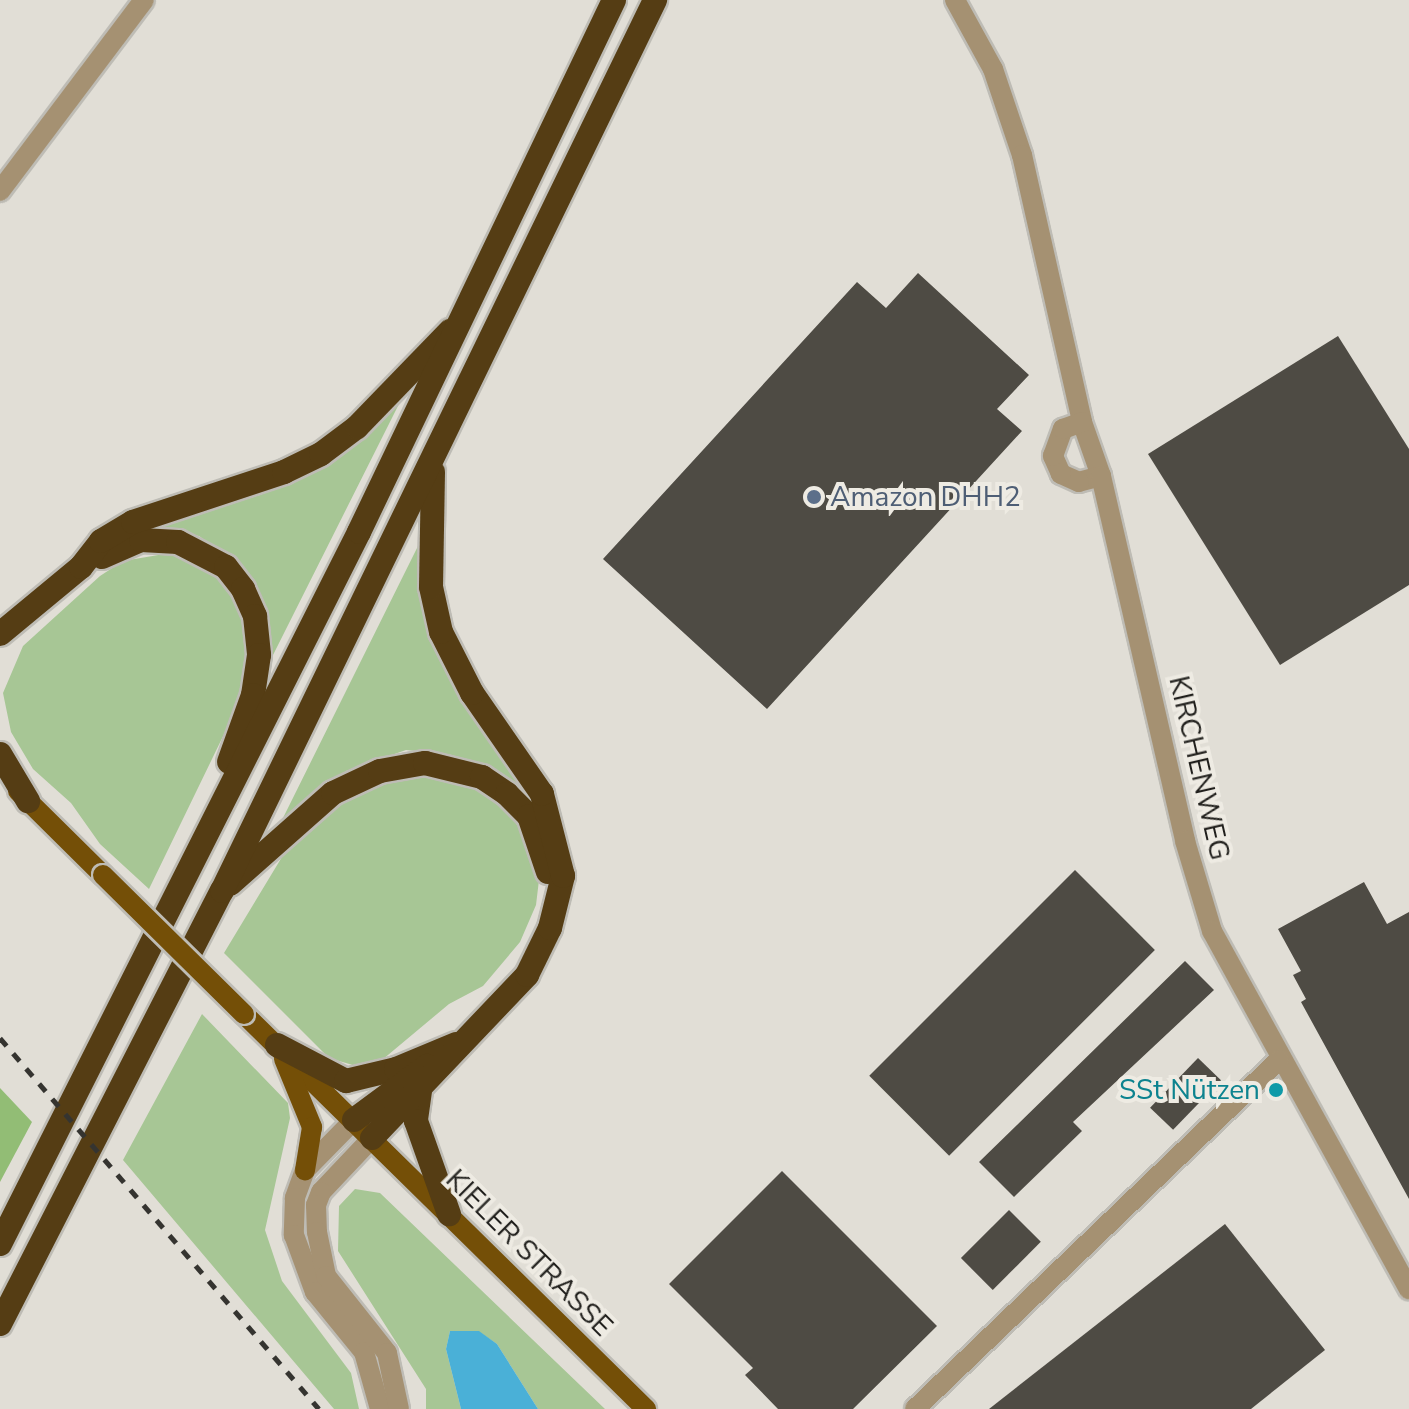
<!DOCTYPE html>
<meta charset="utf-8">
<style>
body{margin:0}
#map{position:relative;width:1409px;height:1409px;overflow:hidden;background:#e1ded6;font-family:"Nunito Sans",sans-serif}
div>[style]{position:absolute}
.green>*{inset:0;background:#a7c695}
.forest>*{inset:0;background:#92bd75}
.water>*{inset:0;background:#4ab0d7}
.building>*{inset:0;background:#4e4b44;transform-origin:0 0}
.roads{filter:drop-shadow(2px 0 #bebcb5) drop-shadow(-2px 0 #bebcb5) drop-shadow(0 2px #bebcb5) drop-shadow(0 -2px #bebcb5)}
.minor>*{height:20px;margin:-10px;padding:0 10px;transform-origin:10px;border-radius:10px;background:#a59172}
.major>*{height:20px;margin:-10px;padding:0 10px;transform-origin:10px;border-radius:10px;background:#744f07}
.highway>*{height:24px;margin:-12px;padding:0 12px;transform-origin:12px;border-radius:12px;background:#553d14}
.rail>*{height:5px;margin-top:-2.5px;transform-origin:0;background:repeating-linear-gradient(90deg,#353430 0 10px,transparent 0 20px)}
.bridges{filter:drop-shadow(2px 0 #bebcb5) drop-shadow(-2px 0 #bebcb5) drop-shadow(0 2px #bebcb5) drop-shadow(0 -2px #bebcb5)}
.major-bridge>*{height:20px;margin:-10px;padding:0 10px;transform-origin:10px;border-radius:10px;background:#744f07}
.dots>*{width:22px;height:22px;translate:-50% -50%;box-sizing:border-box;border:4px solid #eeebe3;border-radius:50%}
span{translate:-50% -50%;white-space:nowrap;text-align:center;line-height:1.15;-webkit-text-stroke:8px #eeebe3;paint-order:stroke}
.service-label{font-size:28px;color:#4e5e75}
.left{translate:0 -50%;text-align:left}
.street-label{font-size:28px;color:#201f1c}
.culture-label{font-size:28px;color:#0d838f}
.right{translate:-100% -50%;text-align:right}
</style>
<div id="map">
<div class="green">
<i style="clip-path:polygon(407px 388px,270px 661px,266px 616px,241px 567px,199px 536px,150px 528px,260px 495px,336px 460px,375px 428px)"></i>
<i style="clip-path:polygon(419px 544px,433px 646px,463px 704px,517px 766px,540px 806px,535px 810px,506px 778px,452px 755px,406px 750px,346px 771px,281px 822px)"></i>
<i style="clip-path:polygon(176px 552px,217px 571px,237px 600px,246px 629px,244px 693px,149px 889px,100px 844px,71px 803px,33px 769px,11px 732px,3px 693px,23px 646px,100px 576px,123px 561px)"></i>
<i style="clip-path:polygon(442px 772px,474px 786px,508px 812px,528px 840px,539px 880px,536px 905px,520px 942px,483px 986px,449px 1004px,376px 1065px,356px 1066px,329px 1058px,224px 953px,288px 847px,322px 815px,372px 786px)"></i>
<i style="clip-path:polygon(202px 1014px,288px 1103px,290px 1118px,265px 1230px,282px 1281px,351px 1373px,359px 1409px,334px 1409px,123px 1160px)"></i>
<i style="clip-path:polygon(355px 1189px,380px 1193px,605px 1409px,538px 1409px,497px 1344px,478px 1331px,450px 1331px,446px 1349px,461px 1409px,426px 1409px,426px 1389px,338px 1251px,339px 1206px)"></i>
</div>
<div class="forest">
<i style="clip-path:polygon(0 1088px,32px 1122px,0 1182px)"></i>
</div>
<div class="water">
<i style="clip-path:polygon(450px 1331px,479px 1331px,497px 1344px,538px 1409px,461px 1409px,446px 1349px)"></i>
</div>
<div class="building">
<i style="clip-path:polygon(918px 273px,1029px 375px,997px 409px,1022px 431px,767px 709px,603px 559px,857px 282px,886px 308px)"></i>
<i style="clip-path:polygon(1338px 336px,1409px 449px,1409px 585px,1280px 665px,1148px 454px)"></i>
<i style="left:1075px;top:870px;width:113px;height:291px;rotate:45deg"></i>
<i style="clip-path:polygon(1364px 882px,1387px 924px,1409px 912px,1409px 1199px,1301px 1002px,1306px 999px,1293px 975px,1301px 971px,1278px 929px)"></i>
<i style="clip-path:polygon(1185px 961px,1214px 990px,1073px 1122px,1082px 1131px,1014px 1197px,979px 1162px)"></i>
<i style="left:1198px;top:1058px;width:32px;height:69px;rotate:44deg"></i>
<i style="clip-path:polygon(782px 1171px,937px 1326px,853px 1409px,778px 1409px,745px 1375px,753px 1368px,669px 1284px)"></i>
<i style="left:1009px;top:1210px;width:45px;height:68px;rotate:45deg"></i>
<i style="clip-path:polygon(1225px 1224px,1325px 1350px,1251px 1409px,989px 1409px)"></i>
</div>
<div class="roads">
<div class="minor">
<i style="left:955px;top:0;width:79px;rotate:61.2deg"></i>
<i style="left:993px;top:69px;width:91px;rotate:71.4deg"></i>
<i style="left:1022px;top:155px;width:274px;rotate:77.3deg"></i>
<i style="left:0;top:191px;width:239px;rotate:-53deg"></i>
<i style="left:1082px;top:422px;width:57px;rotate:70.6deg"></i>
<i style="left:1101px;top:476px;width:23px;rotate:165deg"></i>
<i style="left:1079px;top:482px;width:20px;rotate:-156deg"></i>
<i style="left:1061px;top:474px;width:20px;rotate:-114deg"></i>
<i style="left:1053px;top:456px;width:29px;rotate:-70deg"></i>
<i style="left:1063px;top:429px;width:20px;rotate:-20deg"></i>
<i style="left:1101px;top:476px;width:375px;rotate:77deg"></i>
<i style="left:1185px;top:841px;width:94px;rotate:73.3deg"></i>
<i style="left:1212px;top:931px;width:409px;rotate:61.2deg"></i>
<i style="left:354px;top:1120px;width:70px;rotate:134.4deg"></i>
<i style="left:305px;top:1170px;width:30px;rotate:110deg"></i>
<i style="left:295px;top:1198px;width:37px;rotate:92deg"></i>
<i style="left:294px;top:1235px;width:61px;rotate:69.8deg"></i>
<i style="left:315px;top:1292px;width:77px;rotate:50.8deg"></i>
<i style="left:364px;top:1352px;width:59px;rotate:74.3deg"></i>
<i style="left:372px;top:1138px;width:74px;rotate:133.4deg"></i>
<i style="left:321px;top:1192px;width:14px;rotate:111deg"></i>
<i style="left:316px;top:1205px;width:27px;rotate:88deg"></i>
<i style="left:317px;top:1232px;width:45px;rotate:78.4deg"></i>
<i style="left:326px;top:1276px;width:98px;rotate:51.6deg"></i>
<i style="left:387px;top:1353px;width:57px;rotate:77.9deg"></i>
<i style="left:915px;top:1409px;width:504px;rotate:-43.79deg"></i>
</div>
<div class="major">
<i style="left:18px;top:791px;width:120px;rotate:44.7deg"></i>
<i style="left:244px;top:1014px;width:564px;rotate:44.5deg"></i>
<i style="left:284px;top:1059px;width:74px;rotate:67.6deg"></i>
<i style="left:312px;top:1127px;width:44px;rotate:99.2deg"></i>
</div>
<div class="highway">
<i style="left:102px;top:557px;width:43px;rotate:-23.6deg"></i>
<i style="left:141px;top:540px;width:37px;rotate:3deg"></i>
<i style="left:178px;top:542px;width:54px;rotate:27.5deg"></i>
<i style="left:226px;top:567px;width:28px;rotate:52deg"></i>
<i style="left:243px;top:589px;width:30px;rotate:66deg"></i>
<i style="left:255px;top:616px;width:39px;rotate:84deg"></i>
<i style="left:259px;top:655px;width:40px;rotate:98.5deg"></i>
<i style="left:253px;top:695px;width:71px;rotate:109.7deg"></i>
<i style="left:0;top:634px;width:105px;rotate:-39.6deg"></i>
<i style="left:81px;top:567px;width:33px;rotate:-52deg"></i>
<i style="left:101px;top:541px;width:37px;rotate:-31deg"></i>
<i style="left:133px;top:522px;width:159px;rotate:-18.3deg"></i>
<i style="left:284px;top:472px;width:41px;rotate:-25.9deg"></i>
<i style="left:321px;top:454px;width:45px;rotate:-36.9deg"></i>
<i style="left:357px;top:427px;width:134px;rotate:-45.9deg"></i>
<i style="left:0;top:754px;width:55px;rotate:59.2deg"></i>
<i style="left:230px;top:884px;width:137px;rotate:-41.5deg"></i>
<i style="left:333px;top:793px;width:52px;rotate:-25.1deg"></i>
<i style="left:380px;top:771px;width:46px;rotate:-10.1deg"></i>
<i style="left:425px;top:763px;width:59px;rotate:13.8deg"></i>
<i style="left:482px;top:777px;width:30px;rotate:34deg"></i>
<i style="left:507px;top:794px;width:31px;rotate:45deg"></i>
<i style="left:529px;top:816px;width:59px;rotate:71.3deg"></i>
<i style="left:277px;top:1045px;width:78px;rotate:27.6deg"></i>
<i style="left:346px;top:1081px;width:51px;rotate:-13.5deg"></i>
<i style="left:396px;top:1069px;width:65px;rotate:-22.6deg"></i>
<i style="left:420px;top:1091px;width:30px;rotate:98deg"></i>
<i style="left:416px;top:1121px;width:99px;rotate:70.5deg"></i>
<i style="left:354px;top:1120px;width:91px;rotate:-36.5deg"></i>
<i style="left:372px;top:1138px;width:225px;rotate:-46.4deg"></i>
<i style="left:527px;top:975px;width:52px;rotate:-63.9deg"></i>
<i style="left:550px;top:928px;width:54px;rotate:-76deg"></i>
<i style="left:563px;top:876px;width:85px;rotate:-104.4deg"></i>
<i style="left:542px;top:794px;width:123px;rotate:-124.7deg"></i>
<i style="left:472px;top:693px;width:68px;rotate:-116.9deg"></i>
<i style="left:441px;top:632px;width:46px;rotate:-102.5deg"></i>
<i style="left:431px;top:587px;width:115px;rotate:-89deg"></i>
<i style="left:0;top:1244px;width:797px;rotate:-63.24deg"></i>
<i style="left:359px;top:532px;width:590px;rotate:-64.39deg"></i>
<i style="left:0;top:1324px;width:487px;rotate:-62.9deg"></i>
<i style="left:222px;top:891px;width:991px;rotate:-64.08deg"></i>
</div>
</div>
<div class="rail">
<i style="left:0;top:1038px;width:489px;rotate:49.3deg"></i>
</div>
<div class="bridges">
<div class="major-bridge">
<i style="left:103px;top:875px;width:198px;rotate:44.6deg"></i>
</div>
</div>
<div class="dots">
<i style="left:814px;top:497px;background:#5c6f8a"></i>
<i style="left:1276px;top:1090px;background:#0f9aa8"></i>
</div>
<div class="service-label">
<span class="left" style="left:830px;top:497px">Amazon DHH2</span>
</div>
<div class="street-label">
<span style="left:1199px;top:768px;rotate:77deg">KIRCHENWEG</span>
<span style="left:529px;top:1253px;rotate:45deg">KIELER STRASSE</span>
</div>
<div class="culture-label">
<span class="right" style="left:1260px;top:1090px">SSt Nützen</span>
</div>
</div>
